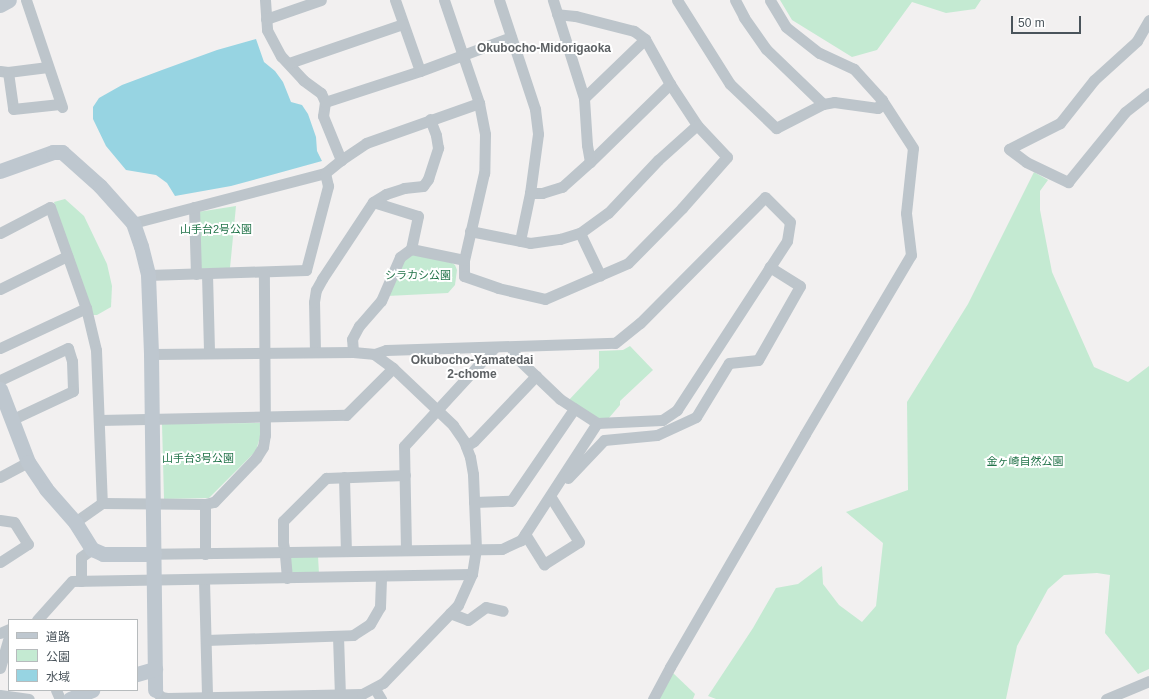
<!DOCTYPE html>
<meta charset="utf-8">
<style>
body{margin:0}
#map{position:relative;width:1149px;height:699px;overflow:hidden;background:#f2f0f0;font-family:Arial,"Noto Sans JP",sans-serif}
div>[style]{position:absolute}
.green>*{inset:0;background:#c4ead2}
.water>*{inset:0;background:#97d4e2}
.street>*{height:11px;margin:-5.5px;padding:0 5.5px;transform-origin:5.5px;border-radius:5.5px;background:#bdc5cb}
.secondary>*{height:15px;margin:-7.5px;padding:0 7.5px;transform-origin:7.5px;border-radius:7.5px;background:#bec7cf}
span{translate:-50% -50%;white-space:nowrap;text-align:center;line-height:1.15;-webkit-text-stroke:4px #fff;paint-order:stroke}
.park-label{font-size:11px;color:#23744a}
.neighbourhood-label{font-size:12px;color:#5d6164;font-weight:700}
.legend{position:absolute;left:8px;top:619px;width:130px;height:72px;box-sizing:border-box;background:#fff;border:1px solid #b7bbbd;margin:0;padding:5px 7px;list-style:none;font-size:12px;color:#4a545b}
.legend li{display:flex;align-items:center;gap:8px;height:20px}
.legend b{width:20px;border:1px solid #b7bbbd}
.scale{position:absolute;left:1011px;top:16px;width:70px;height:18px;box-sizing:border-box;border:2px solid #4a545b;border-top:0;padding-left:5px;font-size:12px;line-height:14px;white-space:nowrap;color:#4a545b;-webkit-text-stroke:3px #fff;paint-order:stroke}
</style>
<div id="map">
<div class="green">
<i style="clip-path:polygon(780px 0,981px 0,975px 9px,946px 13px,912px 2px,877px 50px,852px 57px,792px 20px)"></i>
<i style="clip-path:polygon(1034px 172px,1048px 180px,1040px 191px,1040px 210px,1052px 272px,1094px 367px,1128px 382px,1149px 366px,1149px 669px,1138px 674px,1105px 633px,1110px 575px,1097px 573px,1064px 575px,1048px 589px,1017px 646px,1006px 699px,716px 699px,708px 696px,753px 628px,776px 588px,798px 584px,822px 566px,823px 584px,839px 605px,862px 622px,876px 606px,883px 543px,846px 512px,908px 490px,907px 402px,968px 304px)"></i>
<i style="clip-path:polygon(65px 199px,84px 216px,107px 264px,112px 286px,111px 307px,97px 315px,93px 315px,67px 249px,54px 202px)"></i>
<i style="clip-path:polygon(236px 206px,230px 268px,199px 269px,198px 212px)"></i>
<i style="clip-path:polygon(412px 254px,452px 263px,455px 265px,457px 270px,455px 285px,448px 293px,387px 296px,404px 259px)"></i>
<i style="clip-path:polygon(630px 346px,653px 370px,620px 401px,620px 405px,608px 419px,596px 418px,568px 401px,599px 368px,599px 351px,623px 350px)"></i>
<i style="clip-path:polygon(260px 423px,260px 437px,256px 451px,209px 498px,164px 499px,162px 424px)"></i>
<i style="clip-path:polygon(290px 556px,318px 556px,319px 574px,294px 574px,290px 569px)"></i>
<i style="clip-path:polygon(671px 672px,673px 673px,695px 694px,693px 699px,657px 699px)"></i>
</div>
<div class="water">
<i style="clip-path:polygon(256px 39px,264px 62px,275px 71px,283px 82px,291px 102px,302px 105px,308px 114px,316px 137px,317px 151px,322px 161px,231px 186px,175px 196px,167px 183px,156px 175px,126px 170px,106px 146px,93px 119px,93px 107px,99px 98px,122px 85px,162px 70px,217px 50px)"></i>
</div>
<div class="street">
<i style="left:26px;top:0;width:113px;rotate:71.4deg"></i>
<i style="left:265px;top:0;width:30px;rotate:86deg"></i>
<i style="left:267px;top:30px;width:30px;rotate:62deg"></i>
<i style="left:281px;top:56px;width:33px;rotate:47deg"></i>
<i style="left:303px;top:80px;width:22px;rotate:36deg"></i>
<i style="left:321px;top:93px;width:10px;rotate:66deg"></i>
<i style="left:325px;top:102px;width:14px;rotate:98deg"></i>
<i style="left:323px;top:116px;width:48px;rotate:67.8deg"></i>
<i style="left:395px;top:0;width:75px;rotate:70.6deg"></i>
<i style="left:444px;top:0;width:109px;rotate:71.2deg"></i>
<i style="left:479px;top:103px;width:32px;rotate:79deg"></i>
<i style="left:485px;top:134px;width:39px;rotate:91deg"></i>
<i style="left:484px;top:173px;width:89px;rotate:102.9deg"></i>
<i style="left:464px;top:260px;width:16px;rotate:90deg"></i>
<i style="left:464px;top:276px;width:36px;rotate:19deg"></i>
<i style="left:498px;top:288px;width:48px;rotate:13.2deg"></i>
<i style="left:545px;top:299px;width:90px;rotate:-23.4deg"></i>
<i style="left:628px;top:263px;width:77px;rotate:-45.5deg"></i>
<i style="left:682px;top:208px;width:68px;rotate:-48.6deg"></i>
<i style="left:727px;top:157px;width:44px;rotate:-133.2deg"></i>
<i style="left:697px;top:125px;width:49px;rotate:-123.4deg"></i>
<i style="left:670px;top:84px;width:51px;rotate:-119.1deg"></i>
<i style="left:645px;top:39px;width:14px;rotate:-144deg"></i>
<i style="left:634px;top:31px;width:61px;rotate:-165.7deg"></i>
<i style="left:575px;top:16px;width:18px;rotate:-174deg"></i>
<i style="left:499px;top:0;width:115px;rotate:71.7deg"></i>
<i style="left:535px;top:109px;width:25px;rotate:83deg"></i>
<i style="left:538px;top:134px;width:60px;rotate:97.7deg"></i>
<i style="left:530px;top:193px;width:49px;rotate:101.8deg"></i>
<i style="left:677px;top:0;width:99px;rotate:57.8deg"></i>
<i style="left:730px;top:84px;width:64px;rotate:43.7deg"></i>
<i style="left:776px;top:128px;width:53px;rotate:-27.1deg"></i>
<i style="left:823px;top:104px;width:79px;rotate:-136deg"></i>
<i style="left:766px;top:49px;width:39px;rotate:-125deg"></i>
<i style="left:744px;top:17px;width:19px;rotate:-118deg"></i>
<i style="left:266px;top:19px;width:58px;rotate:-19.1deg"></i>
<i style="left:1149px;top:20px;width:24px;rotate:120deg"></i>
<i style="left:1137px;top:41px;width:58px;rotate:137.8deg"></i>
<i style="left:1094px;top:80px;width:55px;rotate:128.3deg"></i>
<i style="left:1060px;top:123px;width:57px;rotate:153deg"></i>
<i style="left:1009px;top:149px;width:21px;rotate:37deg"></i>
<i style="left:1026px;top:162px;width:47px;rotate:25.5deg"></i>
<i style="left:1068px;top:182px;width:90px;rotate:-50.8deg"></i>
<i style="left:1125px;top:112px;width:31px;rotate:-38deg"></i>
<i style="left:289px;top:63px;width:120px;rotate:-18.9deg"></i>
<i style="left:0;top:71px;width:8px;rotate:7deg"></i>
<i style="left:8px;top:72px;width:40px;rotate:-7.1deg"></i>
<i style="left:8px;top:72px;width:37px;rotate:82deg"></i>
<i style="left:13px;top:109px;width:47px;rotate:-6.1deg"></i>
<i style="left:584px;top:98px;width:85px;rotate:-44deg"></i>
<i style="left:325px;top:102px;width:100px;rotate:-18.1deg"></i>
<i style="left:420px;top:71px;width:97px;rotate:-20.5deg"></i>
<i style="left:823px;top:104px;width:11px;rotate:-10deg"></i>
<i style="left:834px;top:102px;width:44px;rotate:7.8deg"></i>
<i style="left:878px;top:108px;width:9px;rotate:-63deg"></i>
<i style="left:590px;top:162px;width:112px;rotate:-44.3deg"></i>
<i style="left:530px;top:193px;width:12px"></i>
<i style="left:542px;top:193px;width:21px;rotate:-17deg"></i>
<i style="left:562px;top:187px;width:38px;rotate:-42deg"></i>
<i style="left:590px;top:162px;width:17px;rotate:-100deg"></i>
<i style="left:587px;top:145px;width:47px;rotate:-93.7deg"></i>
<i style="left:584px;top:98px;width:103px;rotate:-107.6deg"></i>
<i style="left:373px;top:202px;width:47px;rotate:17.3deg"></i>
<i style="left:418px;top:216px;width:34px;rotate:102deg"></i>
<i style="left:194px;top:207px;width:67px;rotate:88.3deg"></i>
<i style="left:133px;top:223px;width:198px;rotate:-14.6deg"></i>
<i style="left:325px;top:173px;width:21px;rotate:-39deg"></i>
<i style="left:341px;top:160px;width:30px;rotate:-34deg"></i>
<i style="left:366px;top:143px;width:120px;rotate:-19.5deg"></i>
<i style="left:470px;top:231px;width:61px;rotate:11.3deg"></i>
<i style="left:530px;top:243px;width:30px;rotate:-8deg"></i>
<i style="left:560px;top:239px;width:21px;rotate:-17deg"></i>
<i style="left:580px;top:233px;width:34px;rotate:-36deg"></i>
<i style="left:608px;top:213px;width:73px;rotate:-46.7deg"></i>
<i style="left:658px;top:160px;width:52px;rotate:-41.9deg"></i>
<i style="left:0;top:233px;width:56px;rotate:-27.5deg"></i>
<i style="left:50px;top:207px;width:107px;rotate:70.4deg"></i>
<i style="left:86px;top:308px;width:43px;rotate:76.6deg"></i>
<i style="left:96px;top:350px;width:153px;rotate:87.8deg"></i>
<i style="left:580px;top:233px;width:47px;rotate:64.5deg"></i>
<i style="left:207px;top:274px;width:79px;rotate:88.5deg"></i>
<i style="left:148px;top:275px;width:158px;rotate:-1.8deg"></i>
<i style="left:306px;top:270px;width:87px;rotate:-75.3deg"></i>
<i style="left:328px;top:186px;width:13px;rotate:-103deg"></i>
<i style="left:0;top:289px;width:75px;rotate:-26.2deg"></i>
<i style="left:511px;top:347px;width:13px;rotate:61deg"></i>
<i style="left:517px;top:358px;width:59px;rotate:43.6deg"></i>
<i style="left:560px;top:399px;width:44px;rotate:33deg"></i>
<i style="left:0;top:348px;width:95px;rotate:-24.9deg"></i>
<i style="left:315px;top:352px;width:50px;rotate:-91.1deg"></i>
<i style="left:314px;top:302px;width:12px;rotate:-81deg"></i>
<i style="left:316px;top:290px;width:13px;rotate:-61deg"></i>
<i style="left:322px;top:279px;width:92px;rotate:-56.5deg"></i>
<i style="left:373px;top:202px;width:15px;rotate:-32deg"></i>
<i style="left:386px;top:194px;width:19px;rotate:-18deg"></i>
<i style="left:404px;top:188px;width:19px;rotate:-6deg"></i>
<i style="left:423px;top:186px;width:9px;rotate:-54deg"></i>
<i style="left:428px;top:179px;width:33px;rotate:-72deg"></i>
<i style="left:438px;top:148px;width:13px;rotate:-99deg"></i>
<i style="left:436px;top:135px;width:17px;rotate:-111deg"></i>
<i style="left:353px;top:352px;width:13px;rotate:-94deg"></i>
<i style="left:352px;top:339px;width:15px;rotate:-62deg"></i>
<i style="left:359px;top:326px;width:33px;rotate:-49deg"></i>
<i style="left:381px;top:301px;width:48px;rotate:-66.6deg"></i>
<i style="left:400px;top:257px;width:14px;rotate:-36deg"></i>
<i style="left:411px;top:249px;width:54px;rotate:11.7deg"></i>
<i style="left:151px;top:354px;width:202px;rotate:-0.6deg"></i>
<i style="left:353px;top:352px;width:22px;rotate:5deg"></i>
<i style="left:375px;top:354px;width:12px;rotate:-20deg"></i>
<i style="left:386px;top:350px;width:229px;rotate:-1.8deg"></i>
<i style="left:615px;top:343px;width:32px;rotate:-39deg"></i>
<i style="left:640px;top:323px;width:177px;rotate:-45.2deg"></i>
<i style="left:765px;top:197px;width:35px;rotate:45deg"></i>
<i style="left:790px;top:222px;width:19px;rotate:99deg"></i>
<i style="left:787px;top:241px;width:202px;rotate:123.1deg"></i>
<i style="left:677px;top:410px;width:18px;rotate:146deg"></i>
<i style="left:662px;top:420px;width:65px;rotate:177.4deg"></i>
<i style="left:597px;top:423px;width:140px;rotate:123deg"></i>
<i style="left:521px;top:540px;width:21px;rotate:155deg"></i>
<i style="left:502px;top:549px;width:348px;rotate:179.2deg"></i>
<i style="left:0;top:380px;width:75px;rotate:-25.2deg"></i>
<i style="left:68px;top:348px;width:14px;rotate:73deg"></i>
<i style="left:72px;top:361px;width:30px;rotate:88deg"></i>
<i style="left:73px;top:391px;width:68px;rotate:154.9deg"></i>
<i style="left:99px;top:420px;width:247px;rotate:-1.2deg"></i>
<i style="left:346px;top:415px;width:66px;rotate:-45deg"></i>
<i style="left:466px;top:446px;width:9px;rotate:-32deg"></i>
<i style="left:474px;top:441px;width:90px;rotate:-46.4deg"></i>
<i style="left:0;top:477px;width:32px;rotate:-28deg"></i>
<i style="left:344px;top:477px;width:74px;rotate:88.5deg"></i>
<i style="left:568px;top:478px;width:52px;rotate:-46.5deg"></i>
<i style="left:604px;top:440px;width:53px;rotate:-5.4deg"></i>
<i style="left:657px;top:435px;width:43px;rotate:-24.8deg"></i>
<i style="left:696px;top:417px;width:63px;rotate:-58.6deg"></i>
<i style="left:729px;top:363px;width:29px;rotate:-6deg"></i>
<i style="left:758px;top:360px;width:85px;rotate:-60.4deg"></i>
<i style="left:800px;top:286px;width:36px;rotate:-148deg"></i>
<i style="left:474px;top:502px;width:37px;rotate:-2deg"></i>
<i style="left:511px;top:501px;width:112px;rotate:-55.6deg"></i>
<i style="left:205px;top:504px;width:9px;rotate:-13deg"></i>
<i style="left:214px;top:502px;width:61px;rotate:-46.3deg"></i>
<i style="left:256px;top:458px;width:13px;rotate:-58deg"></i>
<i style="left:263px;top:447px;width:12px;rotate:-81deg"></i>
<i style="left:265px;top:435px;width:162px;rotate:-90.4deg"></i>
<i style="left:0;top:520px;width:14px;rotate:8deg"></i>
<i style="left:14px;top:522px;width:26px;rotate:58deg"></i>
<i style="left:28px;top:544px;width:33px;rotate:147deg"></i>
<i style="left:75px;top:522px;width:33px;rotate:-35deg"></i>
<i style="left:102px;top:503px;width:103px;rotate:0.6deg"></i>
<i style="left:205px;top:504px;width:50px;rotate:90deg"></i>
<i style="left:525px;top:534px;width:36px;rotate:58deg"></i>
<i style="left:544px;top:564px;width:41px;rotate:-32.2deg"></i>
<i style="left:579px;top:542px;width:54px;rotate:-122.2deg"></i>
<i style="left:406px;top:550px;width:104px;rotate:-91.1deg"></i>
<i style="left:404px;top:446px;width:134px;rotate:-47.4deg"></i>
<i style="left:287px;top:578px;width:25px;rotate:-95deg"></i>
<i style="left:285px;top:553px;width:10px;rotate:-101deg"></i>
<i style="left:283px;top:543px;width:22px;rotate:-90deg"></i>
<i style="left:283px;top:521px;width:61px;rotate:-45deg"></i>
<i style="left:326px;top:478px;width:79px;rotate:-2.2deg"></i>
<i style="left:204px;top:580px;width:118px;rotate:88.5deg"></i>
<i style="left:81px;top:581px;width:24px;rotate:-90deg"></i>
<i style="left:81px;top:557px;width:14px;rotate:-36deg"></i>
<i style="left:450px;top:613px;width:19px;rotate:21deg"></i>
<i style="left:468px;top:620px;width:22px;rotate:-36deg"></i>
<i style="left:486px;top:607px;width:17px;rotate:13deg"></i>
<i style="left:37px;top:620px;width:52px;rotate:-48.1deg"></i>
<i style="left:72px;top:581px;width:400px;rotate:-1deg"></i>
<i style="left:0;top:633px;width:10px;rotate:-24deg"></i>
<i style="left:338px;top:636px;width:59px;rotate:88.1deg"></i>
<i style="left:206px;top:640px;width:147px;rotate:-1.9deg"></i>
<i style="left:353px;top:635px;width:20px;rotate:-33deg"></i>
<i style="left:370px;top:624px;width:20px;rotate:-60deg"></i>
<i style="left:380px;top:607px;width:31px;rotate:-88deg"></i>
<i style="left:0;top:668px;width:32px;rotate:-74deg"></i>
<i style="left:375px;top:689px;width:12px;rotate:59deg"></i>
<i style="left:56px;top:690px;width:10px;rotate:66deg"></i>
<i style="left:155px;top:690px;width:9px;rotate:49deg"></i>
<i style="left:161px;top:697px;width:6px;rotate:9deg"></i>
<i style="left:167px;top:698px;width:195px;rotate:-1.2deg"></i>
<i style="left:362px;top:694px;width:24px;rotate:-28deg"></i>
<i style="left:383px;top:683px;width:108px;rotate:-46.1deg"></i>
<i style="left:458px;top:605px;width:34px;rotate:-66deg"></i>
<i style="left:472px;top:574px;width:25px;rotate:-81deg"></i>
<i style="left:476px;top:549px;width:75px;rotate:-92.3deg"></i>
<i style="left:473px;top:474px;width:17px;rotate:-100deg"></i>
<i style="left:470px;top:457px;width:17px;rotate:-111deg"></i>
<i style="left:464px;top:441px;width:19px;rotate:-125deg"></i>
<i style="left:453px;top:425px;width:83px;rotate:-136.5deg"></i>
<i style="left:393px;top:368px;width:24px;rotate:-144deg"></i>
<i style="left:0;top:695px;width:29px;rotate:8deg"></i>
<i style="left:653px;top:699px;width:36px;rotate:-62deg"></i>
<i style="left:670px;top:667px;width:269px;rotate:-59.9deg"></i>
<i style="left:805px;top:434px;width:208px;rotate:-59.4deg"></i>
<i style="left:911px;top:255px;width:42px;rotate:-96.8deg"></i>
<i style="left:906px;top:213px;width:65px;rotate:-83.9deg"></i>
<i style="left:913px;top:148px;width:57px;rotate:-122.9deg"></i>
<i style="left:882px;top:100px;width:42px;rotate:-132.1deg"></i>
<i style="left:854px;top:69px;width:38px;rotate:-155deg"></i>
<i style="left:819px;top:53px;width:42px;rotate:-141.8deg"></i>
<i style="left:786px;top:27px;width:31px;rotate:-121deg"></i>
<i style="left:1106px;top:699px;width:47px;rotate:-22.7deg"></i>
</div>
<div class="secondary">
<i style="left:0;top:5px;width:10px;rotate:-29deg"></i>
<i style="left:0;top:171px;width:56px;rotate:-19.7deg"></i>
<i style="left:53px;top:152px;width:9px"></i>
<i style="left:62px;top:152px;width:51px;rotate:41.8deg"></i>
<i style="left:100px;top:186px;width:50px;rotate:48.3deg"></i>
<i style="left:133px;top:223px;width:24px;rotate:71deg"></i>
<i style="left:141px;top:246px;width:30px;rotate:76deg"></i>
<i style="left:148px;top:275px;width:79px;rotate:87.8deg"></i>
<i style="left:151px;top:354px;width:336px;rotate:89.3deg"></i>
<i style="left:0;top:389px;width:78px;rotate:69deg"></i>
<i style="left:28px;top:462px;width:32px;rotate:56deg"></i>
<i style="left:46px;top:489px;width:44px;rotate:48.7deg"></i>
<i style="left:75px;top:522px;width:32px;rotate:58deg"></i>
<i style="left:92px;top:549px;width:12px;rotate:24deg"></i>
<i style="left:103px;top:554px;width:51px"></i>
<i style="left:137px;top:674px;width:19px;rotate:-16deg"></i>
<i style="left:70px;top:699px;width:24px;rotate:-22deg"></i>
</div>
<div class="park-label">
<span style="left:216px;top:229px">山手台2号公園</span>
<span style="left:418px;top:275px">シラカシ公園</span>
<span style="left:198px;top:458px">山手台3号公園</span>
<span style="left:1025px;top:461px">金ヶ崎自然公園</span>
</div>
<div class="neighbourhood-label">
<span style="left:544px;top:49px">Okubocho-Midorigaoka</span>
<span style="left:472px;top:368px">Okubocho-Yamatedai<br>2-chome</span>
</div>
<ul class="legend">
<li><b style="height:5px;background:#bec7cf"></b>道路</li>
<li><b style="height:11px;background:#c4ead2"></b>公園</li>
<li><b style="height:11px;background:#97d4e2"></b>水域</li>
</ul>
<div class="scale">50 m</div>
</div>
